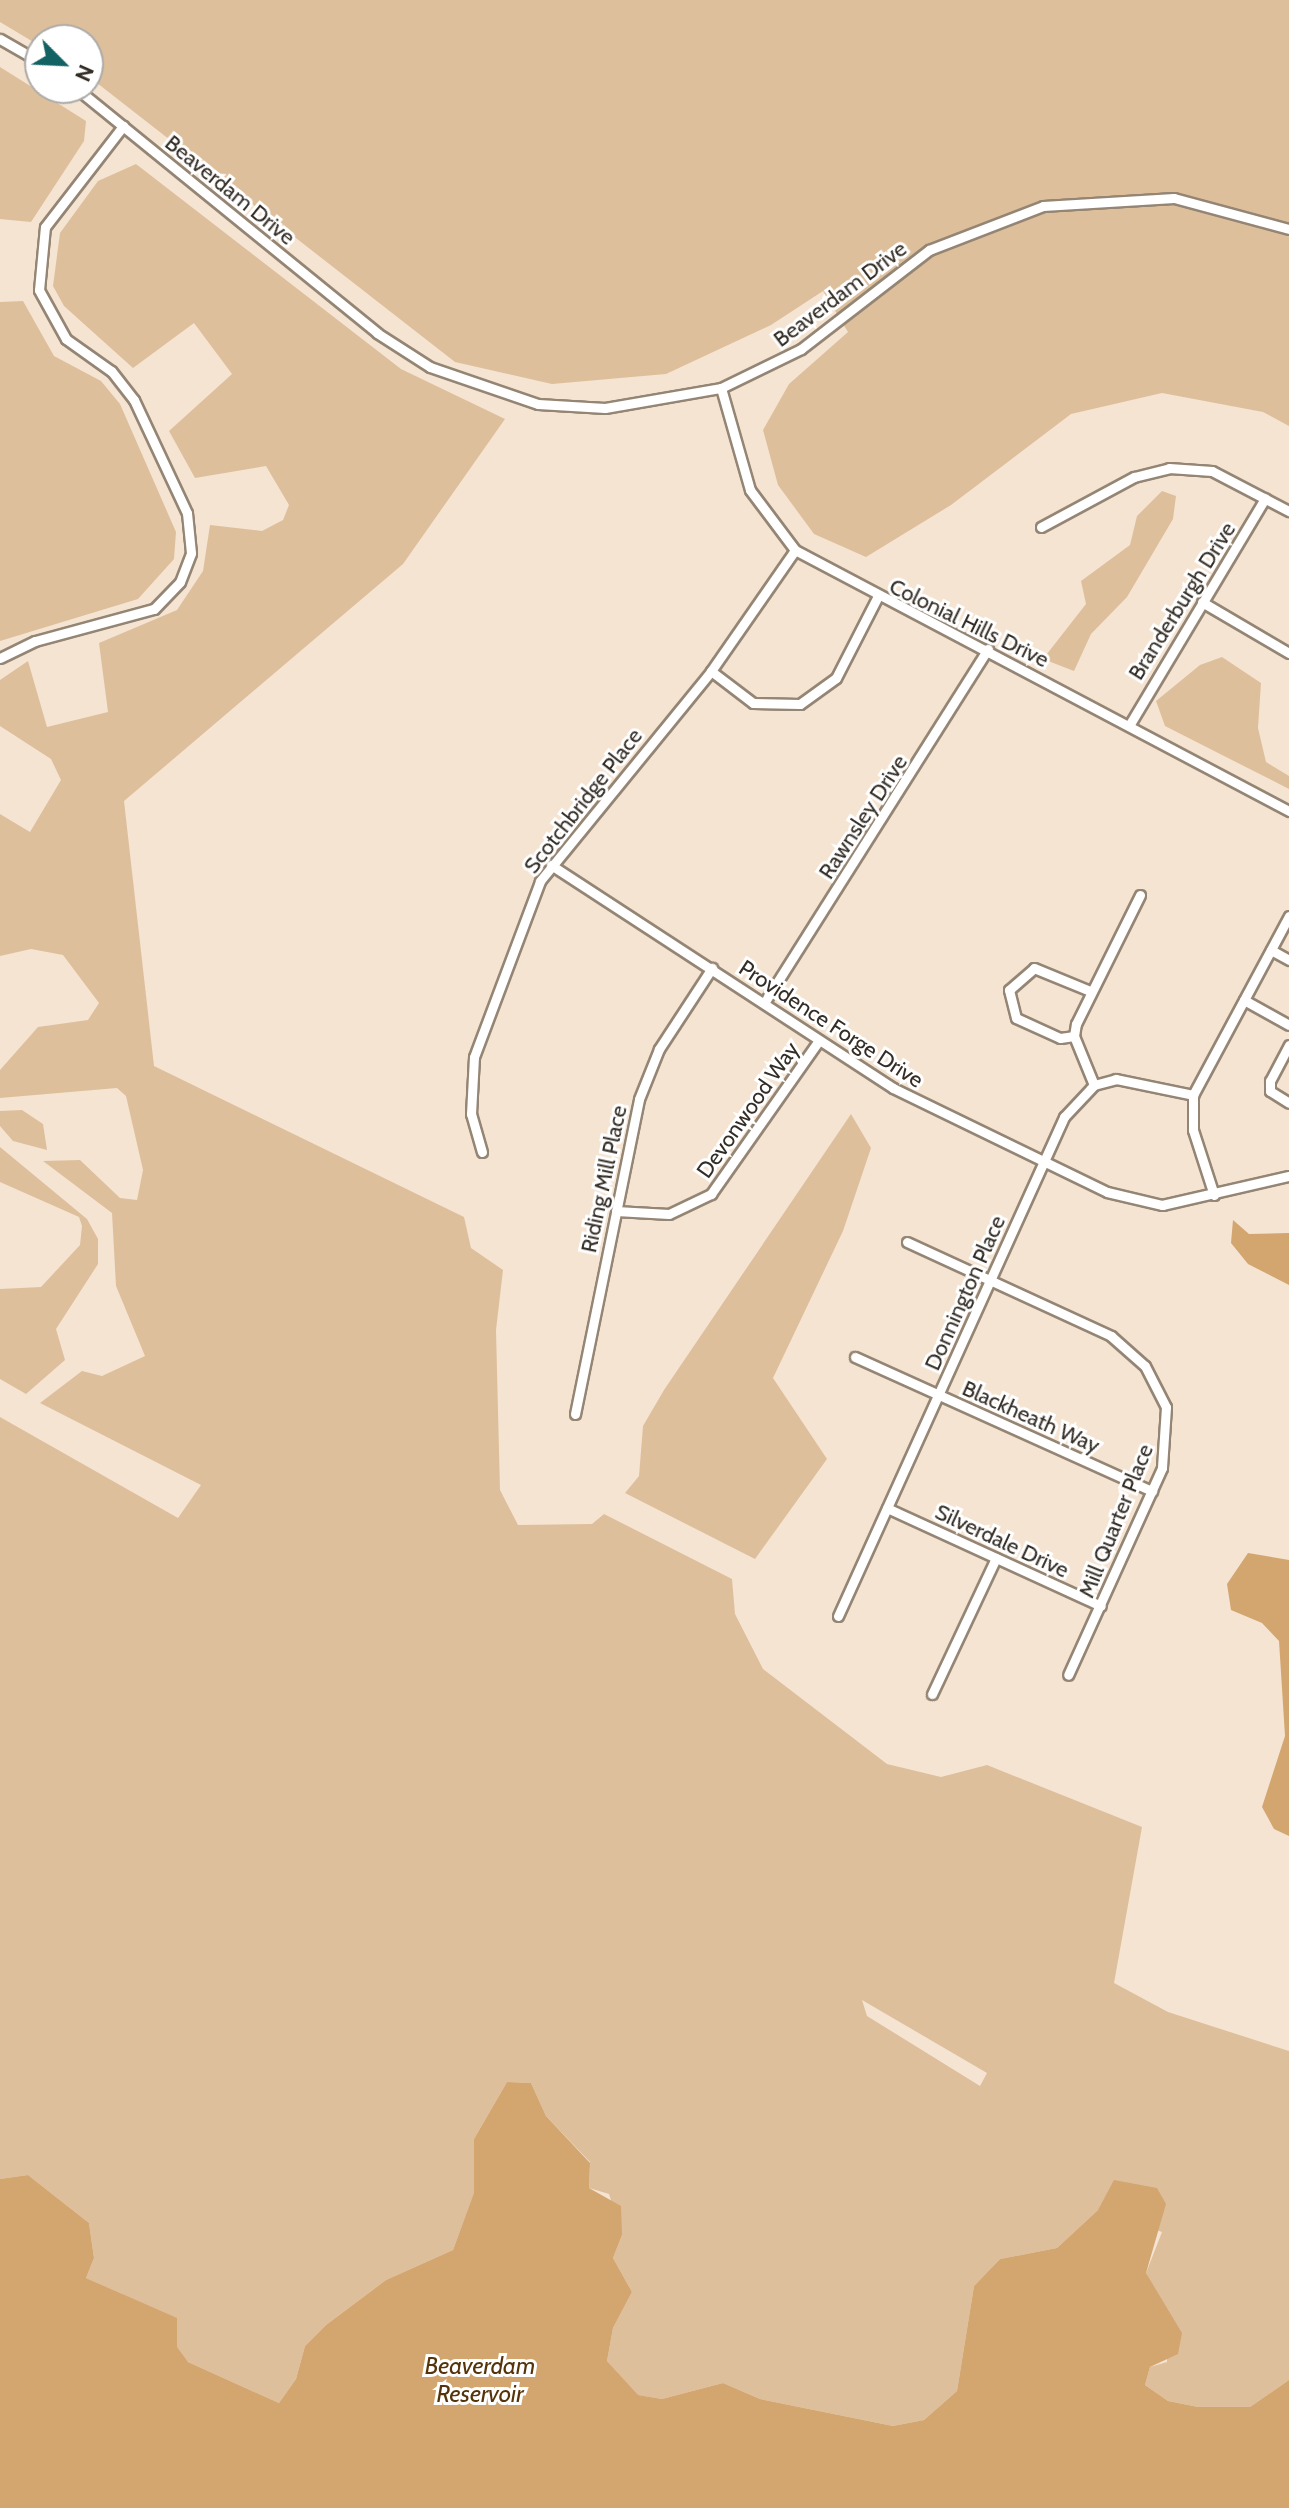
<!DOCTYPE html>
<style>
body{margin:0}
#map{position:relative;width:1289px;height:2508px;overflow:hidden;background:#f5e4d2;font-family:Cabin,sans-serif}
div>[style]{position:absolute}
.green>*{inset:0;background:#debf9c}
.water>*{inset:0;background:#d3a56f}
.roads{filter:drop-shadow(2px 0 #948574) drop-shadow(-2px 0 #948574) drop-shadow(0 2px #948574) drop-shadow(0 -2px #948574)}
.street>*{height:9px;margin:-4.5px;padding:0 4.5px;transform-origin:4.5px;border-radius:4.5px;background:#fff}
span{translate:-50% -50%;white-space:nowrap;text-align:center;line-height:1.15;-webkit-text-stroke:6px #fff;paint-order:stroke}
.street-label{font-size:22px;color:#332d26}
.water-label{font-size:24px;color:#543408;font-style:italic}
.north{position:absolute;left:24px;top:24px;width:80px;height:80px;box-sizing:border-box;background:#fff;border:2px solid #adaba8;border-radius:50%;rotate:114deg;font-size:22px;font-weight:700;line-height:32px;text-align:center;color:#332d26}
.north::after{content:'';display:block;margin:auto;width:28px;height:36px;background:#126264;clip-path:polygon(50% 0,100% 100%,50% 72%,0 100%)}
</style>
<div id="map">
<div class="green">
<i style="clip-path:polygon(0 0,1289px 0,1289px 426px,1263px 412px,1162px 393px,1071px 414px,951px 505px,866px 557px,814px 534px,778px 485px,763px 430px,789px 384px,848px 332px,823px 291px,771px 325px,666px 374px,552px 384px,455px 362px,88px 76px,88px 40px,40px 46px,0 22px)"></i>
<i style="clip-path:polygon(0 67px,86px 121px,84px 141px,31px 222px,0 219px)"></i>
<i style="clip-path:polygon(evenodd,136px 164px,401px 369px,505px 419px,403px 564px,124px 801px,154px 1066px,464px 1217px,471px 1248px,503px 1270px,496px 1330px,500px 1490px,518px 1525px,592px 1524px,604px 1514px,732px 1579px,735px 1614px,763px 1669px,887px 1764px,941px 1777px,987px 1765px,1142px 1827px,1114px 1983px,1168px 2012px,1289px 2051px,1289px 2380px,1250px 2407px,1198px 2407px,1168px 2401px,1145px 2385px,1150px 2367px,1167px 2362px,1166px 2316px,1146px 2273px,1162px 2232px,1098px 2210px,1057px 2248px,1000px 2259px,974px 2286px,957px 2391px,924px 2420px,893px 2426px,760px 2399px,723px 2383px,662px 2399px,637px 2395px,607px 2361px,613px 2328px,632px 2292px,613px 2258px,622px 2235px,609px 2194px,589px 2188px,590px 2162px,546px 2116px,531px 2083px,507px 2082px,474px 2139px,474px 2194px,453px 2250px,386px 2280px,326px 2325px,305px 2346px,296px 2379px,279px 2403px,188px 2362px,122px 2294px,86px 2278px,94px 2258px,89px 2223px,28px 2175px,0 2179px,0 1417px,178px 1518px,201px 1485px,40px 1403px,82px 1371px,102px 1376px,145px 1356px,116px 1286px,112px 1213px,43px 1161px,80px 1160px,120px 1198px,137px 1200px,143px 1170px,126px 1096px,117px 1088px,0 1098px,0 1070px,38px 1027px,88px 1020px,99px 1003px,63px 955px,31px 949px,0 956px,0 814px,30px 832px,61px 780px,51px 759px,0 726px,0 680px,28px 661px,47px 727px,108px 712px,99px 643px,177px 610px,203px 571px,210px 525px,262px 531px,283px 520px,289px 505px,266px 466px,195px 478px,169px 431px,232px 374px,194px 323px,133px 368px,64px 306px,53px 286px,60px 233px,98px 181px,136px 164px,862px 2000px,987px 2073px,980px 2086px,867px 2016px,862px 2000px)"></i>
<i style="clip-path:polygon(23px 301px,54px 356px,101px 381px,120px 404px,176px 532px,174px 559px,138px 599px,0 641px,0 302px)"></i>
<i style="clip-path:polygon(1162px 491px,1176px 496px,1173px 519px,1127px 597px,1091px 634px,1074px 671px,1043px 659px,1086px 604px,1081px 581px,1130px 545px,1137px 516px)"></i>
<i style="clip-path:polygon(1222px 657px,1261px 683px,1258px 728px,1266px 762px,1289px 776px,1289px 789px,1165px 726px,1156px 701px,1200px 665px)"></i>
<i style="clip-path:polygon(22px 1110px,43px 1124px,47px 1150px,13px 1141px,0 1126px,0 1111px)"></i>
<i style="clip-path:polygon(851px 1114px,871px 1148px,843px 1231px,773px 1378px,827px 1459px,755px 1559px,625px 1493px,639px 1476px,643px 1426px,664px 1390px)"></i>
<i style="clip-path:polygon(0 1147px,87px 1219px,98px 1239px,98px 1264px,56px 1329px,65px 1360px,26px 1394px,0 1379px,0 1289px,41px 1287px,80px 1245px,82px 1226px,79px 1217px,0 1182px)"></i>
</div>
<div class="water">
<i style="clip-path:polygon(1233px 1220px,1249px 1234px,1289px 1233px,1289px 1285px,1248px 1264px,1231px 1243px)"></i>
<i style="clip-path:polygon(1248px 1553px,1289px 1560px,1289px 1836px,1274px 1829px,1262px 1807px,1285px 1736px,1279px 1641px,1262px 1623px,1231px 1610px,1227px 1584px)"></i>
<i style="clip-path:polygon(507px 2082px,531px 2083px,546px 2116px,590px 2163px,589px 2188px,621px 2206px,622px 2235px,613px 2258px,632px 2292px,613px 2328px,607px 2361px,638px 2395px,662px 2399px,723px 2383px,760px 2399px,893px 2426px,924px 2420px,957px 2391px,974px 2286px,1000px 2259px,1057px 2248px,1098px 2210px,1114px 2180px,1157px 2188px,1166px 2204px,1146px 2273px,1182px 2333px,1178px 2354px,1150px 2367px,1145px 2385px,1168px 2401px,1198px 2407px,1250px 2407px,1289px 2380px,1289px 2508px,0 2508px,0 2179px,28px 2175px,89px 2223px,94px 2258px,86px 2278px,177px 2318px,177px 2347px,188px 2362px,279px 2403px,296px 2379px,305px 2346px,326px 2325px,386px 2280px,453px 2250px,474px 2193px,474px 2139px)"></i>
</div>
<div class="roads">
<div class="street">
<i style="left:0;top:39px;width:46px;rotate:29.9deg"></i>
<i style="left:76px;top:88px;width:388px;rotate:39.1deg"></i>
<i style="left:377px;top:333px;width:63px;rotate:32.7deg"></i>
<i style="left:430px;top:367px;width:114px;rotate:18.9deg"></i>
<i style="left:538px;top:404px;width:67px;rotate:3.4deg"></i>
<i style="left:605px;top:408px;width:118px;rotate:-9.8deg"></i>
<i style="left:721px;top:388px;width:89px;rotate:-26deg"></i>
<i style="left:801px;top:349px;width:162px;rotate:-37.7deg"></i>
<i style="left:929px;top:250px;width:122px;rotate:-21.1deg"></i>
<i style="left:1043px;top:206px;width:131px;rotate:-3.5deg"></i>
<i style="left:1174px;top:198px;width:119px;rotate:15.1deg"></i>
<i style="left:721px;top:388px;width:106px;rotate:74.1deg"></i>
<i style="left:750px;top:490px;width:75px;rotate:53.1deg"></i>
<i style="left:795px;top:550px;width:559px;rotate:27.85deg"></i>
<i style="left:1041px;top:527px;width:106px;rotate:-28.3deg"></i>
<i style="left:1134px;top:477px;width:36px;rotate:-14deg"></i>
<i style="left:1169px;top:468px;width:43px;rotate:4deg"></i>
<i style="left:1212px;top:471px;width:87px;rotate:27.5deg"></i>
<i style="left:1202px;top:602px;width:101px;rotate:30.4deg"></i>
<i style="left:0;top:658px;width:39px;rotate:-26deg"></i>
<i style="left:35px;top:641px;width:123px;rotate:-15.1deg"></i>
<i style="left:154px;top:609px;width:37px;rotate:-46deg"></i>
<i style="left:180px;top:582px;width:31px;rotate:-69deg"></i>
<i style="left:191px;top:553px;width:40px;rotate:-95.7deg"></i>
<i style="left:187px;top:513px;width:125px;rotate:-115.1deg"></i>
<i style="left:134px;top:400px;width:37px;rotate:-128deg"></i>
<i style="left:111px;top:371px;width:55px;rotate:-144.6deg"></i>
<i style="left:66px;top:339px;width:56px;rotate:-118.9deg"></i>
<i style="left:39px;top:290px;width:63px;rotate:-84.6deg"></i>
<i style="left:45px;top:227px;width:128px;rotate:-52.3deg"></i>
<i style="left:711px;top:671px;width:53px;rotate:37.3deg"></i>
<i style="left:753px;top:703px;width:47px;rotate:1.2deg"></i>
<i style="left:800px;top:704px;width:44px;rotate:-35.8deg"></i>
<i style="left:836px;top:678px;width:90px;rotate:-62.9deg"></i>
<i style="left:1130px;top:724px;width:263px;rotate:-59.1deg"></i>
<i style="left:551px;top:865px;width:408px;rotate:33.1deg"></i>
<i style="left:893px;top:1088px;width:238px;rotate:25.9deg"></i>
<i style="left:1107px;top:1192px;width:57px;rotate:13.3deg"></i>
<i style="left:1162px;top:1205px;width:130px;rotate:-12.9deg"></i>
<i style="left:1271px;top:950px;width:21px;rotate:29deg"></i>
<i style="left:1244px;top:1000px;width:51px;rotate:29.1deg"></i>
<i style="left:764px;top:1003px;width:419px;rotate:-57.7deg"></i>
<i style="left:1074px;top:1036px;width:14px;rotate:172deg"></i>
<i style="left:1060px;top:1038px;width:48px;rotate:-155.6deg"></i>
<i style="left:1016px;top:1018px;width:29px;rotate:-104deg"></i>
<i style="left:1009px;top:990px;width:33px;rotate:-41deg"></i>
<i style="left:1034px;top:968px;width:61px;rotate:22.3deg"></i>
<i style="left:1289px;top:1045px;width:41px;rotate:117.8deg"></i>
<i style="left:1270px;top:1081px;width:10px;rotate:90deg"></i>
<i style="left:1270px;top:1091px;width:22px;rotate:32deg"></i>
<i style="left:1094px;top:1085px;width:53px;rotate:-112.2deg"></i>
<i style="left:1074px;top:1036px;width:12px;rotate:-81deg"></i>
<i style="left:1076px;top:1024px;width:144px;rotate:-63.6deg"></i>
<i style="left:482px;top:1152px;width:40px;rotate:-106deg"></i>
<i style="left:471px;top:1114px;width:57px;rotate:-87deg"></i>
<i style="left:474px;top:1057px;width:188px;rotate:-69.4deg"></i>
<i style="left:540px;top:881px;width:271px;rotate:-50.8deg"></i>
<i style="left:711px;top:671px;width:147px;rotate:-55.2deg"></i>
<i style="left:1214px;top:1195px;width:68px;rotate:-107.9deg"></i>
<i style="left:1193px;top:1130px;width:35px;rotate:-90deg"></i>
<i style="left:1193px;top:1095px;width:203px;rotate:-61.8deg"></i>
<i style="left:616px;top:1211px;width:53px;rotate:3.2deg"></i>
<i style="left:669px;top:1214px;width:47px;rotate:-25.5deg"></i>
<i style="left:711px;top:1194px;width:186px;rotate:-54.9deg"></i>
<i style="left:907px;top:1242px;width:225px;rotate:24.7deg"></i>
<i style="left:1111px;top:1336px;width:45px;rotate:41.4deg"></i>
<i style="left:1145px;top:1366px;width:46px;rotate:62.9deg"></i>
<i style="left:1166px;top:1407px;width:61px;rotate:93.8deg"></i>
<i style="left:1162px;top:1468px;width:227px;rotate:114.4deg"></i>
<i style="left:855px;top:1357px;width:326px;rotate:24.3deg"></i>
<i style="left:575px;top:1414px;width:321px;rotate:-78.5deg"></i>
<i style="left:639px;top:1099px;width:54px;rotate:-68.2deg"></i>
<i style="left:659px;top:1049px;width:97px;rotate:-56.8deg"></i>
<i style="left:887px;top:1508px;width:235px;rotate:24.6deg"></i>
<i style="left:838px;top:1616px;width:548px;rotate:-65.63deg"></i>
<i style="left:1064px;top:1117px;width:44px;rotate:-46.8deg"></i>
<i style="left:1094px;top:1085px;width:23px;rotate:-15deg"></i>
<i style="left:1116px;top:1079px;width:79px;rotate:11.7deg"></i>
<i style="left:932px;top:1694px;width:150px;rotate:-64.8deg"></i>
</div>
</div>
<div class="street-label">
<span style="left:230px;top:190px;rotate:39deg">Beaverdam Drive</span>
<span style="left:840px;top:294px;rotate:-37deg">Beaverdam Drive</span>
<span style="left:1182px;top:601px;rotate:-58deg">Branderburgh Drive</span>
<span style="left:969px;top:623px;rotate:26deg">Colonial Hills Drive</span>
<span style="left:583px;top:801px;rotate:-52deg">Scotchbridge Place</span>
<span style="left:863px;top:817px;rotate:-57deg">Rawnsley Drive</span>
<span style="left:831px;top:1024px;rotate:33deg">Providence Forge Drive</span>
<span style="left:748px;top:1110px;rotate:-55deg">Devonwood Way</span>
<span style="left:604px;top:1179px;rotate:-78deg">Riding Mill Place</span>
<span style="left:965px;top:1293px;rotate:-66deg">Donnington Place</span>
<span style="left:1031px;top:1417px;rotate:24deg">Blackheath Way</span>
<span style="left:1116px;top:1521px;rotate:-68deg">Mill Quarter Place</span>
<span style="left:1002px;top:1541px;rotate:25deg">Silverdale Drive</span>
</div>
<div class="water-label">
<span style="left:480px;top:2380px">Beaverdam<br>Reservoir</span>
</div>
<div class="north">N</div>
</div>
